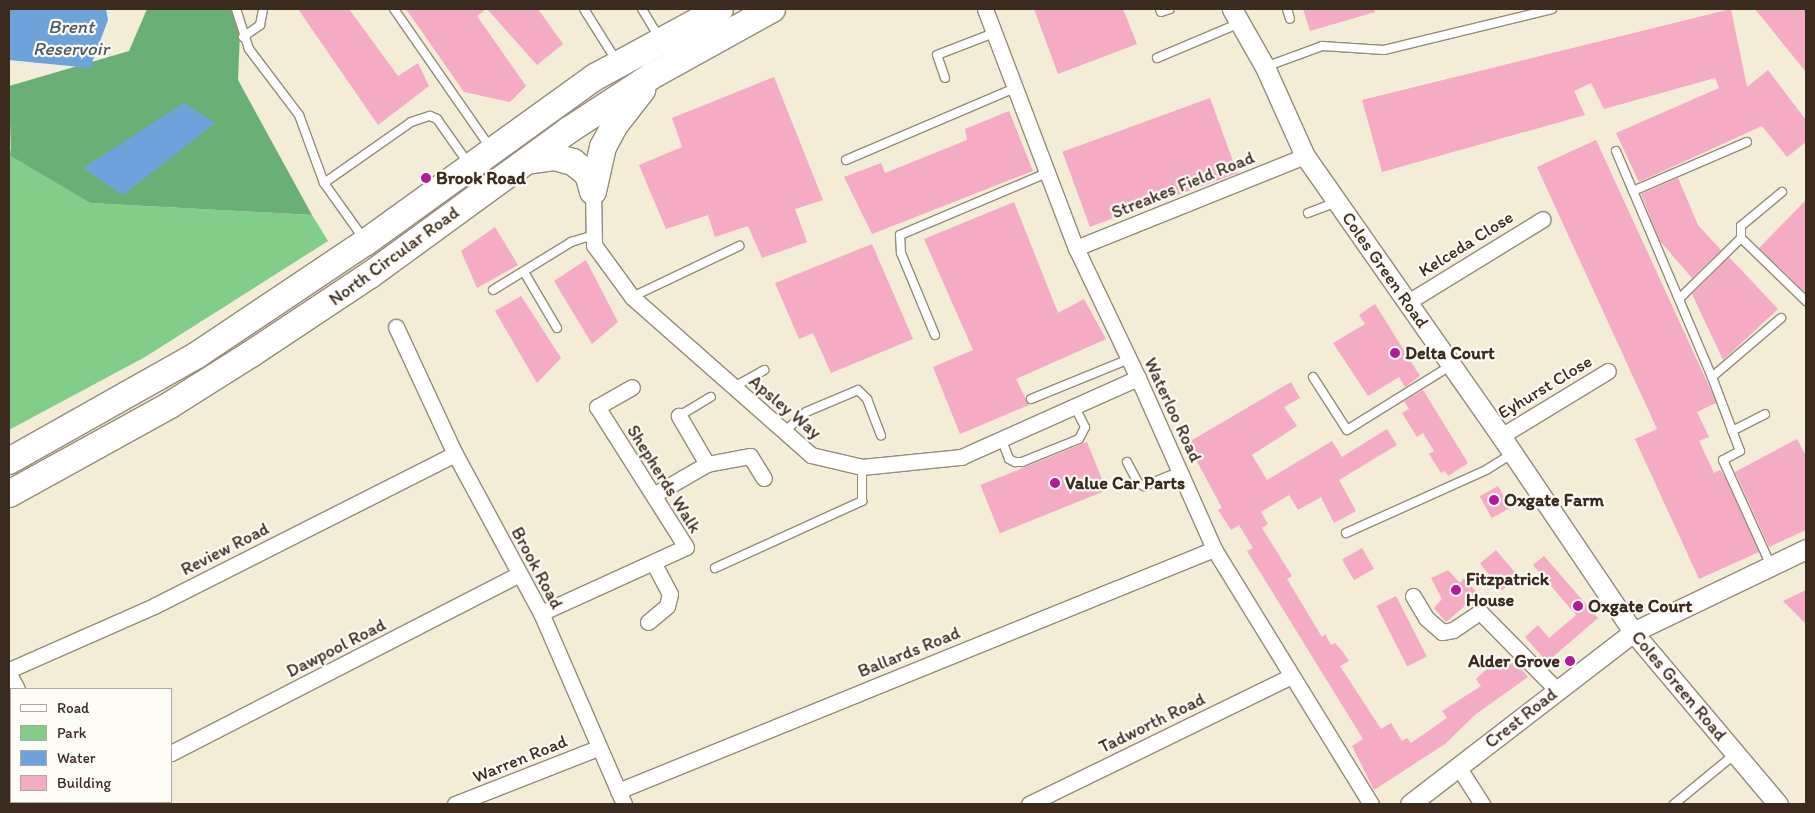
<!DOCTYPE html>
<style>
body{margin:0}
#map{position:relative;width:1815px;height:813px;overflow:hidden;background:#f3ecd6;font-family:Itim,sans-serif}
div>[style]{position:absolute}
.green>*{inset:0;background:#83cd8a}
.forest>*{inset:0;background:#6ab076}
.water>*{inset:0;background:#6da2da}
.building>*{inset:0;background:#f4abc3;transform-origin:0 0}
.roads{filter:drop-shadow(1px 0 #978b7a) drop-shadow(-1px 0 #978b7a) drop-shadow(0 1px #978b7a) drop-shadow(0 -1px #978b7a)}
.service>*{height:8px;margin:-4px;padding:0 4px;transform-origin:4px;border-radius:4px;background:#fff}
.minor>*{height:15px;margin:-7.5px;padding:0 7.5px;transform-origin:7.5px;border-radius:7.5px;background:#fff}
.tertiary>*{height:19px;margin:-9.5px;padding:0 9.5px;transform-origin:9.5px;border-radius:9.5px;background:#fff}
.trunk>*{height:26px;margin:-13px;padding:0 13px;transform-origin:13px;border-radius:13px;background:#fff}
.dots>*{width:14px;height:14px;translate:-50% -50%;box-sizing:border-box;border:2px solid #fdfcf7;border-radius:50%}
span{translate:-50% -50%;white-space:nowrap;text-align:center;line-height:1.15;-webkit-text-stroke:4.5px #fdfcf7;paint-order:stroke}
.poi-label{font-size:18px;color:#3b2a1e;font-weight:700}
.left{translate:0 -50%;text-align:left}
.right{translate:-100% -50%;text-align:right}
.street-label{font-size:18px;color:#3b2a1e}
.water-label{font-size:19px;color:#4f5a69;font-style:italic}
.frame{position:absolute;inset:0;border:10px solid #3b2a1e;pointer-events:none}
.legend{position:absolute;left:10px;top:688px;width:162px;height:115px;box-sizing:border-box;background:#fdfcf7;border:1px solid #afa8a0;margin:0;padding:6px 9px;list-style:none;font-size:15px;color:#3b2a1e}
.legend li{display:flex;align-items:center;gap:10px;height:25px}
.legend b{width:25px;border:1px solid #afa8a0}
</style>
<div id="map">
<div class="green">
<i style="clip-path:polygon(9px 145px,12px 156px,90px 203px,312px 215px,328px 241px,145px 357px,9px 430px)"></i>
</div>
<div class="forest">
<i style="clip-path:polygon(147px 9px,241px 9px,238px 80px,312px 215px,90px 203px,11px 156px,9px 86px,129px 51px)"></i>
</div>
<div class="water">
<i style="clip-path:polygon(9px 9px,106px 9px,108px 20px,90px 68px,9px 60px)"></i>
<i style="clip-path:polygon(184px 103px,215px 123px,123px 195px,83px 168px)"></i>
</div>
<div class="building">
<i style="clip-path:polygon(298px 9px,349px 9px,398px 76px,418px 63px,429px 86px,378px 125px)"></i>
<i style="clip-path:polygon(406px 9px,486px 9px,477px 16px,526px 86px,510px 102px,464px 92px)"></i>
<i style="clip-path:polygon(487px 9px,538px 9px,563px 44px,537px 65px)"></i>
<i style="clip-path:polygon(1034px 9px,1123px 9px,1137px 44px,1058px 74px)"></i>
<i style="clip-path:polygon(1303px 9px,1374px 9px,1375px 12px,1310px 31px)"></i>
<i style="clip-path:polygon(1731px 9px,1747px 87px,1768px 70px,1806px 120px,1806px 142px,1787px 157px,1762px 126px,1639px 182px,1616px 133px,1719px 88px,1715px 78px,1604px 109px,1591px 83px,1574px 91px,1585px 115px,1382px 172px,1362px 100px)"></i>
<i style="clip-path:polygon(1755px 9px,1806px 9px,1806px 72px)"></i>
<i style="clip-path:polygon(774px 77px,823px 200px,795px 209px,807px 242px,762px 258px,748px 226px,715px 237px,708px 215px,666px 229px,639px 165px,682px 147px,672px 118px)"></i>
<i style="left:1210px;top:98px;width:80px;height:157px;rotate:70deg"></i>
<i style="clip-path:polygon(1009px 111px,1033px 171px,872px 234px,844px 177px,881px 163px,885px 173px,967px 140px,965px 129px)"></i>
<i style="clip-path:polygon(1596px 140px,1714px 397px,1716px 403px,1697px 412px,1709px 437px,1699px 441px,1714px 473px,1720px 470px,1725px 477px,1759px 552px,1699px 579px,1635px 439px,1657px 429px,1537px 167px)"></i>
<i style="clip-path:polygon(1678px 178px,1698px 225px,1721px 250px,1692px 278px,1660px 241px,1641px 194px)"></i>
<i style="clip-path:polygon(1806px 200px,1806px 293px,1759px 248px)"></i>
<i style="clip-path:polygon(1014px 202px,1058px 313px,1084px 299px,1106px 339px,1016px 379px,1029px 405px,960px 434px,933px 367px,973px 350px,924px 239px)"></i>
<i style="clip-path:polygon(495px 227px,518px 265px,477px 288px,461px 251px)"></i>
<i style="clip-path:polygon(872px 244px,913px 339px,831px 373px,813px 333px,799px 339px,775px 283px)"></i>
<i style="clip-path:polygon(1729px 257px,1778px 309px,1723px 360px,1692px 294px)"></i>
<i style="clip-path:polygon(586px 260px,618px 322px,592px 344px,554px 281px)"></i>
<i style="clip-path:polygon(521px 296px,561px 358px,537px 383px,495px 311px)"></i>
<i style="clip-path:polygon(1375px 304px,1420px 376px,1405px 387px,1399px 377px,1368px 396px,1333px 343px,1365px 324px,1359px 315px)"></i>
<i style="clip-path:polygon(1291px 382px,1300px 398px,1284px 407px,1297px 426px,1252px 455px,1267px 480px,1332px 441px,1342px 457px,1387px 429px,1397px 445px,1339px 480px,1356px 511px,1334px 523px,1321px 497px,1298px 510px,1289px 495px,1261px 512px,1268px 524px,1262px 528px,1292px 576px,1287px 579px,1322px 637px,1325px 634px,1331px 645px,1335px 643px,1343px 652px,1349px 661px,1340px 666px,1381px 729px,1391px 723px,1402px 741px,1407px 738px,1411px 743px,1447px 718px,1442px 711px,1481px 686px,1476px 679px,1496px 661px,1504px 669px,1515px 661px,1528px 677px,1476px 714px,1445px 744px,1374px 790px,1352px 746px,1363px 739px,1247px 551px,1253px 548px,1239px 525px,1231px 530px,1218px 510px,1222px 508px,1187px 443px)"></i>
<i style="clip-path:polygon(1423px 390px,1468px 463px,1448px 476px,1445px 471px,1441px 473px,1429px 454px,1434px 451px,1423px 433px,1417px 437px,1402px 413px,1409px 409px,1404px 401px)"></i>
<i style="clip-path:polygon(1797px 439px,1806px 456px,1806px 530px,1769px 547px,1735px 472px)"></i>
<i style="left:1087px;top:442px;width:52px;height:115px;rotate:68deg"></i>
<i style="left:1498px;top:486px;width:25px;height:21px;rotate:61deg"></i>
<i style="left:1362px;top:548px;width:24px;height:23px;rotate:60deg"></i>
<i style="left:1496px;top:550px;width:35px;height:21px;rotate:50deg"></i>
<i style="clip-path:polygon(1544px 556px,1598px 618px,1547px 662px,1525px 637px,1538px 625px,1549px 638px,1576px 615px,1533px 565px)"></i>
<i style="clip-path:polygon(1448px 570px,1460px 583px,1464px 578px,1482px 598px,1470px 608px,1466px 605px,1446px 622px,1434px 608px,1442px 599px,1431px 578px)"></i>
<i style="clip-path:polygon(1806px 590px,1806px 624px,1783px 601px)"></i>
<i style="left:1396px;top:596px;width:68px;height:22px;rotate:63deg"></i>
</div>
<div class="roads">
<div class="service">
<i style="left:236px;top:9px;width:42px;rotate:72deg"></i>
<i style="left:249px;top:49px;width:83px;rotate:52.9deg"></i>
<i style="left:299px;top:115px;width:72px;rotate:69.8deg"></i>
<i style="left:324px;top:183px;width:69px;rotate:54.5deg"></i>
<i style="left:394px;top:9px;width:168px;rotate:55.2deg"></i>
<i style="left:584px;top:9px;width:60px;rotate:57.9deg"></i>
<i style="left:642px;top:9px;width:33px;rotate:59deg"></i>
<i style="left:1160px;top:9px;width:3px;rotate:72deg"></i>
<i style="left:1161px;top:12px;width:9px;rotate:-18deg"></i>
<i style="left:1287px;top:9px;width:10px;rotate:73deg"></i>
<i style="left:243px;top:37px;width:21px;rotate:-35deg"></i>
<i style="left:260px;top:25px;width:16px;rotate:-79deg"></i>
<i style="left:1157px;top:58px;width:90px;rotate:-22.9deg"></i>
<i style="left:1265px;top:67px;width:61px;rotate:-20.2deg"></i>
<i style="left:1322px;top:46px;width:62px;rotate:3.7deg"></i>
<i style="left:1384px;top:50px;width:173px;rotate:-13.7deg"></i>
<i style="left:945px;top:78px;width:24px;rotate:-109deg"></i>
<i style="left:937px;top:55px;width:61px;rotate:-21.1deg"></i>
<i style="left:1616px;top:151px;width:43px;rotate:67deg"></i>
<i style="left:1633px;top:191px;width:124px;rotate:-23.3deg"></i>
<i style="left:846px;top:160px;width:184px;rotate:-23.1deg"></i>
<i style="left:324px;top:183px;width:106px;rotate:-35deg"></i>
<i style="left:411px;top:122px;width:20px;rotate:-18deg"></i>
<i style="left:430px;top:116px;width:8px;rotate:23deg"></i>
<i style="left:437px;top:119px;width:54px;rotate:54.8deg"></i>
<i style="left:1633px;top:191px;width:202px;rotate:67deg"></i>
<i style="left:1712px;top:377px;width:79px;rotate:69.3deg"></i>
<i style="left:1740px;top:451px;width:19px;rotate:152deg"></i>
<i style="left:1723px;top:460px;width:116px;rotate:65.6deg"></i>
<i style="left:1782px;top:192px;width:53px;rotate:140.3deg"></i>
<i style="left:1741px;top:226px;width:12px;rotate:90deg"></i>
<i style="left:1741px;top:238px;width:91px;rotate:44.1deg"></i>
<i style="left:1308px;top:213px;width:30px;rotate:-21deg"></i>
<i style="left:524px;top:272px;width:65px;rotate:59.5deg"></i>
<i style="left:493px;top:290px;width:92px;rotate:-31.6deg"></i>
<i style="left:571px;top:242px;width:24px;rotate:-17deg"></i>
<i style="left:632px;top:297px;width:119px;rotate:-25.5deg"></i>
<i style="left:1679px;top:299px;width:87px;rotate:-44.5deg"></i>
<i style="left:935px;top:335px;width:89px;rotate:-112.5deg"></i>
<i style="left:901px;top:253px;width:18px;rotate:-93deg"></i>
<i style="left:900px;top:235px;width:160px;rotate:-22.9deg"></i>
<i style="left:1313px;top:377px;width:63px;rotate:57.3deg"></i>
<i style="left:1347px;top:430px;width:123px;rotate:-31.8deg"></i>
<i style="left:1712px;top:377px;width:91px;rotate:-40.5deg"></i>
<i style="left:732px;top:388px;width:37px;rotate:-29deg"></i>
<i style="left:1031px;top:399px;width:106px;rotate:-22.2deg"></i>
<i style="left:679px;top:416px;width:37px;rotate:-31deg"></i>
<i style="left:1732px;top:431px;width:37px;rotate:-27deg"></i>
<i style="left:784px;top:432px;width:30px;rotate:-42deg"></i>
<i style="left:806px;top:412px;width:56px;rotate:-22.9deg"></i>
<i style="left:858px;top:390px;width:13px;rotate:45deg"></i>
<i style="left:867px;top:399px;width:39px;rotate:69deg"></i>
<i style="left:1001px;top:438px;width:22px;rotate:69deg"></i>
<i style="left:1009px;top:459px;width:7px;rotate:27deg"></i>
<i style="left:1015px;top:462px;width:7px"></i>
<i style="left:1022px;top:462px;width:61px;rotate:-22deg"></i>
<i style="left:1079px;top:439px;width:13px;rotate:-63deg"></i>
<i style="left:1085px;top:427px;width:25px;rotate:-117deg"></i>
<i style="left:1127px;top:462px;width:24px;rotate:62deg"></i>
<i style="left:1138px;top:483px;width:7px;rotate:27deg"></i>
<i style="left:1144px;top:486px;width:40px;rotate:-22deg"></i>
<i style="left:1346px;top:533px;width:154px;rotate:-24.2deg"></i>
<i style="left:1486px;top:470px;width:31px;rotate:-32deg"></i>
<i style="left:715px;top:568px;width:162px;rotate:-24.5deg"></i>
<i style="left:862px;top:501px;width:34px;rotate:-90deg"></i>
<i style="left:1674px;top:804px;width:79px;rotate:-39.3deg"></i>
</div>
<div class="minor">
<i style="left:985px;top:9px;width:256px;rotate:69.2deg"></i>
<i style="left:1076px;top:248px;width:144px;rotate:64.5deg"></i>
<i style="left:1138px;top:378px;width:187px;rotate:66deg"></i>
<i style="left:1214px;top:549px;width:299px;rotate:58.4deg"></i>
<i style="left:593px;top:191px;width:54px;rotate:88.9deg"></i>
<i style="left:594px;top:245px;width:64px;rotate:53.8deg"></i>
<i style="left:632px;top:297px;width:239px;rotate:41.4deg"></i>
<i style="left:811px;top:455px;width:52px;rotate:13.2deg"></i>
<i style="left:862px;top:467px;width:100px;rotate:-5.8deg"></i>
<i style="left:961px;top:457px;width:194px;rotate:-24.1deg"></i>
<i style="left:1076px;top:248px;width:247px;rotate:-21.9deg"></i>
<i style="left:1408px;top:302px;width:158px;rotate:-31.6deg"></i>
<i style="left:396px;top:327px;width:140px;rotate:65.1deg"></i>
<i style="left:455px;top:454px;width:181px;rotate:61.6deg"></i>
<i style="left:541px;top:613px;width:208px;rotate:66.5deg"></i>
<i style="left:1501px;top:436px;width:125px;rotate:-31.3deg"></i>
<i style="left:707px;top:464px;width:44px;rotate:-10.5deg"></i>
<i style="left:750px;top:456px;width:26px;rotate:58deg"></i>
<i style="left:655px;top:494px;width:60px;rotate:-30deg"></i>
<i style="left:707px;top:464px;width:56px;rotate:-120.3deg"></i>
<i style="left:1413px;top:596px;width:26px;rotate:59deg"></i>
<i style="left:1426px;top:618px;width:21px;rotate:41deg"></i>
<i style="left:1442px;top:632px;width:11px;rotate:-10deg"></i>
<i style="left:1453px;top:630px;width:32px;rotate:-34deg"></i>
<i style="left:1480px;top:612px;width:110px;rotate:45.4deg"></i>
<i style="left:541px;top:613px;width:159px;rotate:-24.5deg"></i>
<i style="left:686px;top:547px;width:166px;rotate:-122.4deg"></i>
<i style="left:597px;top:407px;width:40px;rotate:-29.7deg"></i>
<i style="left:648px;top:622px;width:25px;rotate:-40deg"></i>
<i style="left:667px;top:606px;width:12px;rotate:-76deg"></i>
<i style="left:670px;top:594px;width:36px;rotate:-118deg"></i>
<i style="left:9px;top:670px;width:158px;rotate:-23.8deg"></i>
<i style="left:154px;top:606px;width:337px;rotate:-26.8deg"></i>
<i style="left:9px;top:674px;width:17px;rotate:62deg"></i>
<i style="left:171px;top:753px;width:390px;rotate:-27.2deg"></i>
<i style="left:1459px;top:768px;width:43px;rotate:57.4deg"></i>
<i style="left:618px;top:791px;width:643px;rotate:-22.1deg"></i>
<i style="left:85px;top:802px;width:3px;rotate:45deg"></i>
<i style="left:63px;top:804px;width:4px;rotate:-27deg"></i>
<i style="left:455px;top:804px;width:154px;rotate:-21.4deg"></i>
<i style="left:1029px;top:804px;width:292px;rotate:-26deg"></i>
</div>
<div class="tertiary">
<i style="left:1232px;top:9px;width:67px;rotate:60.4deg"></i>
<i style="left:1265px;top:67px;width:98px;rotate:65.8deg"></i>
<i style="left:1305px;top:156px;width:342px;rotate:55deg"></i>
<i style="left:1501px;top:436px;width:236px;rotate:56deg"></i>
<i style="left:1633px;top:632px;width:225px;rotate:49.9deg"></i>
<i style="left:1410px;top:804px;width:282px;rotate:-37.6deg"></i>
<i style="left:1633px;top:632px;width:192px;rotate:-25.6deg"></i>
</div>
<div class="trunk">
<i style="left:527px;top:161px;width:27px;rotate:-8deg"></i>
<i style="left:554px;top:157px;width:20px;rotate:15deg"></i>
<i style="left:573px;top:162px;width:19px;rotate:39deg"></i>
<i style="left:588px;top:174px;width:18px;rotate:74deg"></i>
<i style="left:593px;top:191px;width:45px;rotate:-77.2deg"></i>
<i style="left:603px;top:147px;width:24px;rotate:-62deg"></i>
<i style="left:614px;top:126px;width:46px;rotate:-52.1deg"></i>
<i style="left:9px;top:461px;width:216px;rotate:-29.4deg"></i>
<i style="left:197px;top:355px;width:203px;rotate:-33.8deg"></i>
<i style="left:366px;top:242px;width:282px;rotate:-35.8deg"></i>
<i style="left:595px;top:77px;width:142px;rotate:-28.5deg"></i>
<i style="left:9px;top:494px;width:184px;rotate:-28.9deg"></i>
<i style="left:170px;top:405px;width:96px;rotate:-32.2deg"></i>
<i style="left:251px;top:354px;width:143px;rotate:-33.6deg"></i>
<i style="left:370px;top:275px;width:246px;rotate:-36.1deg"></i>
<i style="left:569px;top:130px;width:100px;rotate:-33.2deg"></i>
<i style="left:653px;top:75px;width:136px;rotate:-29deg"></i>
</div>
</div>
<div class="dots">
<i style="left:426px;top:178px;background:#b5179e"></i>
<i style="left:1395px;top:353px;background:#b5179e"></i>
<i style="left:1055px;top:483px;background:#b5179e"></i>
<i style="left:1494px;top:500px;background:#b5179e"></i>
<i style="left:1456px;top:590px;background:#b5179e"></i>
<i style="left:1578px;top:606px;background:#b5179e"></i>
<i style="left:1570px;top:661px;background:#b5179e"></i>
</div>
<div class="poi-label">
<span class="left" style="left:436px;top:178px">Brook Road</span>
<span class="left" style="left:1405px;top:353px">Delta Court</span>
<span class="left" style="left:1065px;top:483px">Value Car Parts</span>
<span class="left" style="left:1504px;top:500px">Oxgate Farm</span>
<span class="left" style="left:1466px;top:590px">Fitzpatrick<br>House</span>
<span class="left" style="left:1588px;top:606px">Oxgate Court</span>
<span class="right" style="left:1560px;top:661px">Alder Grove</span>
</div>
<div class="street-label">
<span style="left:1183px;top:185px;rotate:-22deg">Streakes Field Road</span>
<span style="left:1466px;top:244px;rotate:-32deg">Kelceda Close</span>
<span style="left:394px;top:256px;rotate:-36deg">North Circular Road</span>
<span style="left:1385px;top:270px;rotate:55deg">Coles Green Road</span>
<span style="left:1545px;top:387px;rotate:-31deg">Eyhurst Close</span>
<span style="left:785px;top:407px;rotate:40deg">Apsley Way</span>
<span style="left:1173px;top:410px;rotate:65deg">Waterloo Road</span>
<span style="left:664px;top:479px;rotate:58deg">Shepherds Walk</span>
<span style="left:225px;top:549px;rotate:-27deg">Review Road</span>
<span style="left:537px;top:568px;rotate:62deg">Brook Road</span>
<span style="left:336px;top:648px;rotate:-27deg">Dawpool Road</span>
<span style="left:909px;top:652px;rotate:-22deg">Ballards Road</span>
<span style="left:1679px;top:686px;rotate:50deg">Coles Green Road</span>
<span style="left:1521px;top:718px;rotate:-38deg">Crest Road</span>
<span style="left:1152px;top:723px;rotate:-26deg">Tadworth Road</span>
<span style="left:520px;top:759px;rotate:-22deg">Warren Road</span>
</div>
<div class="water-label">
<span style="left:71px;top:38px">Brent<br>Reservoir</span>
</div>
<div class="frame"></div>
<ul class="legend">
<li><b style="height:6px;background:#fff"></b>Road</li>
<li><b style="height:14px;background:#83cd8a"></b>Park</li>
<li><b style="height:14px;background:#6da2da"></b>Water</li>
<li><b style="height:14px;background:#f4abc3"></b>Building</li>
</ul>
</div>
